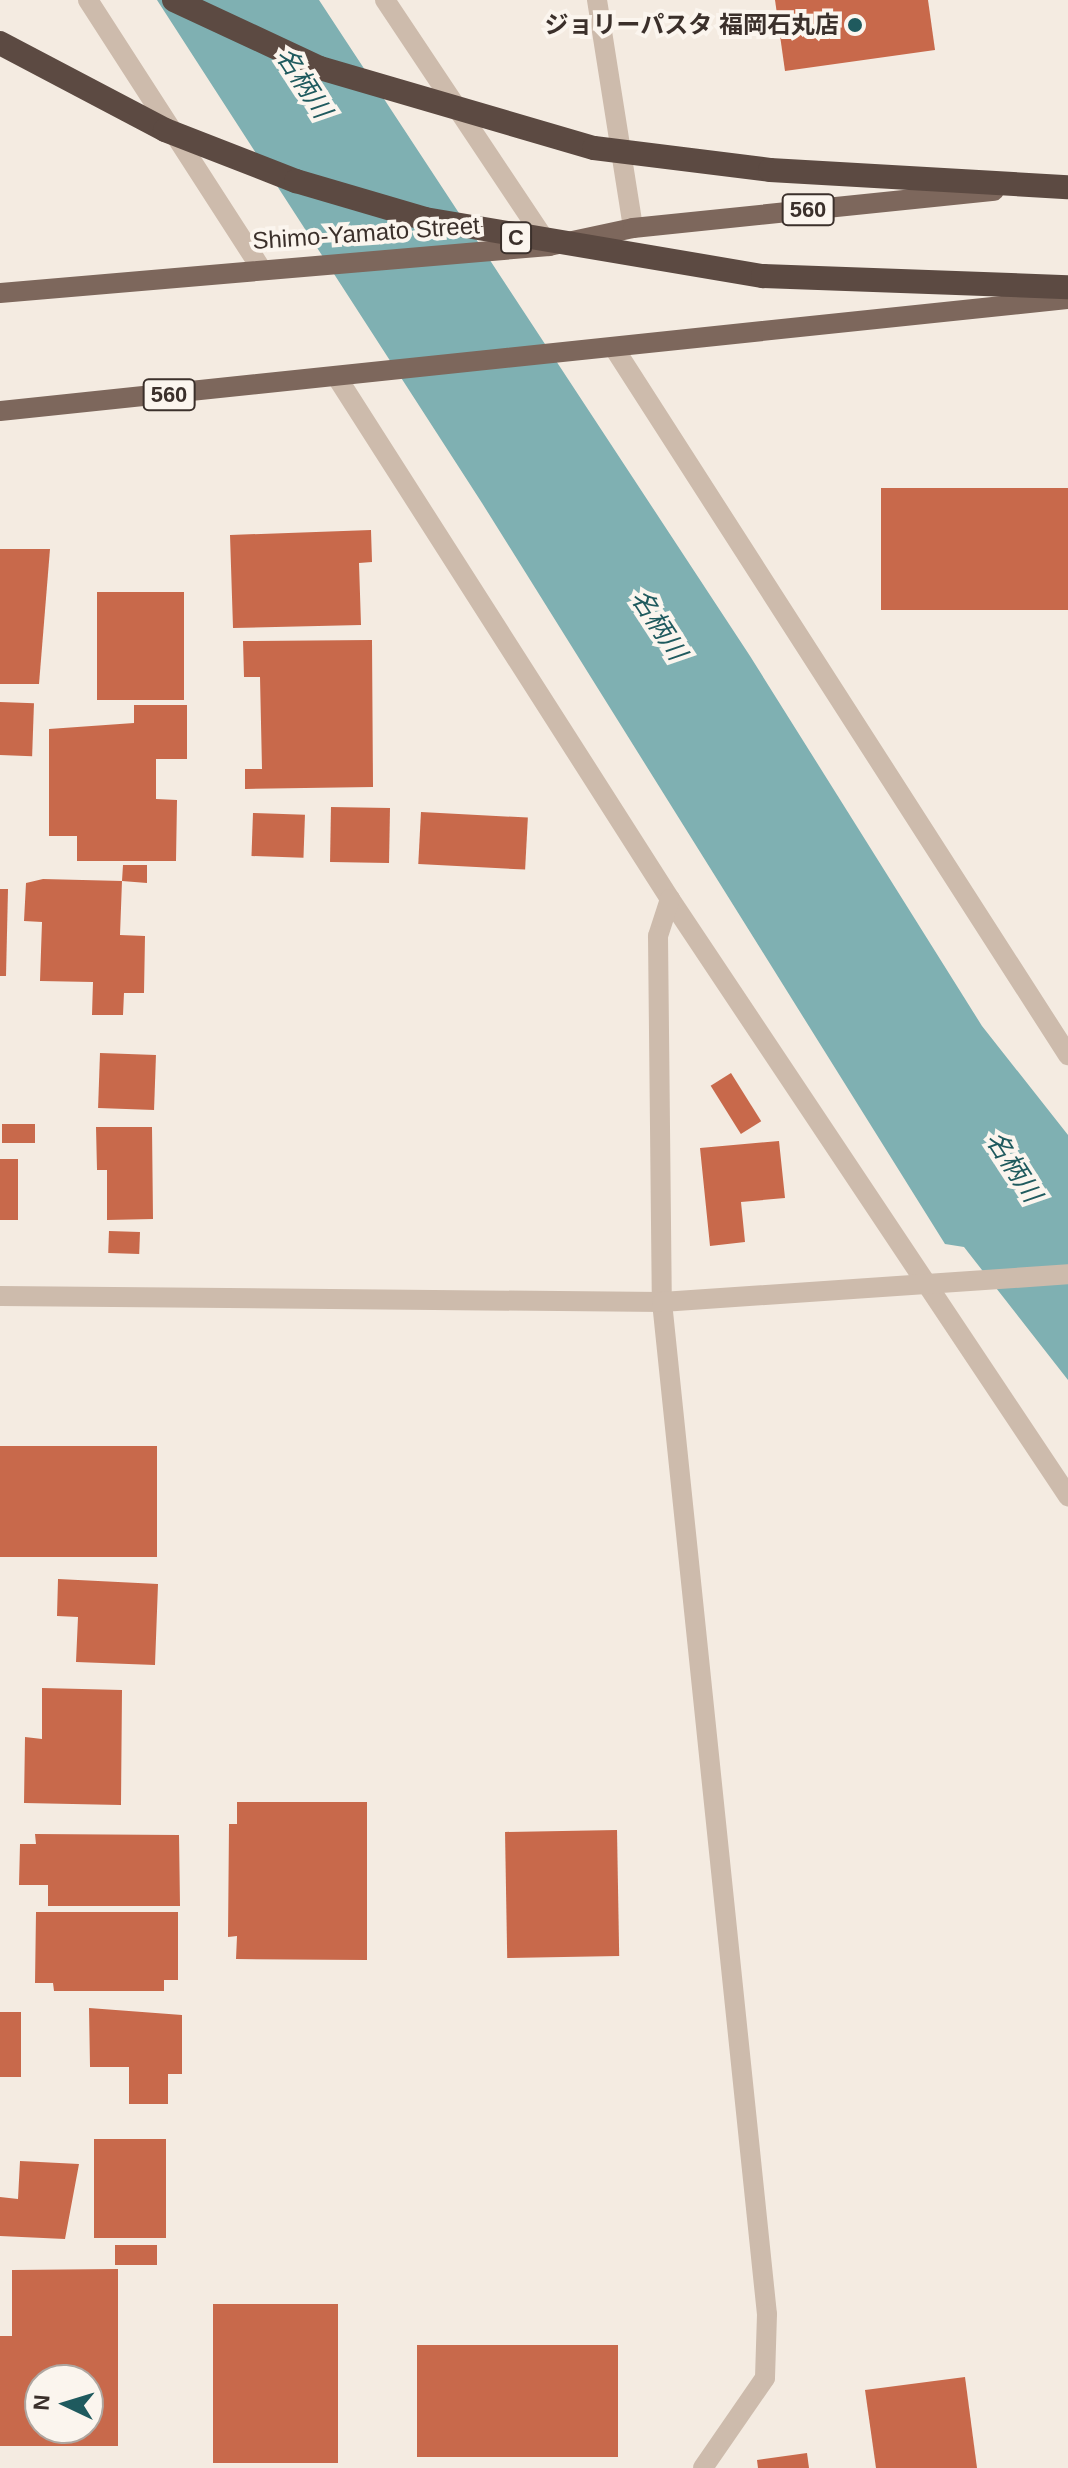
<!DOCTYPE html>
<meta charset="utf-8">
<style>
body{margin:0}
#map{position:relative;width:1068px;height:2468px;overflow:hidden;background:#f4ebe1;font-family:Arial,"Noto Sans JP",sans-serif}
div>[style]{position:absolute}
.water>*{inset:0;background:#7fb0b2}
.building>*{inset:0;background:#c8694b;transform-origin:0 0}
.minor>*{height:20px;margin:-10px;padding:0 10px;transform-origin:10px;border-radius:10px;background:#cdbbac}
.major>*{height:20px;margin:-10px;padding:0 10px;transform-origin:10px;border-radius:10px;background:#7d675c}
.highway-bridge>*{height:24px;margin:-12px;padding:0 12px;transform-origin:12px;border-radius:12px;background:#5c4a42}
.dots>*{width:22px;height:22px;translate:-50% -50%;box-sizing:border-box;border:4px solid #fbf5ee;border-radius:50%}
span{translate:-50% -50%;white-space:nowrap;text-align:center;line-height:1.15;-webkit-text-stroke:8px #fbf5ee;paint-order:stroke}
.shield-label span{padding:2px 6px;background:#fbf5ee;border:2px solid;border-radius:6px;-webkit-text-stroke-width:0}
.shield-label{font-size:22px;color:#3b302b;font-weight:700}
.poi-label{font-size:24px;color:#3b302b;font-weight:700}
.right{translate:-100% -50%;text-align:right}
.street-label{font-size:24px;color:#3b302b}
.water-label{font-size:26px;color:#1f5a5e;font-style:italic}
.north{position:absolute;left:24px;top:2364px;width:80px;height:80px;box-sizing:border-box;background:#fbf5ee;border:2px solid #aea6a0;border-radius:50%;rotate:274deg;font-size:22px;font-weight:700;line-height:32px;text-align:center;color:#3b302b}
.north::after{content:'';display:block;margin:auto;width:28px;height:36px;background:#1f5a5e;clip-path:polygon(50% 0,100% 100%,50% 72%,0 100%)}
</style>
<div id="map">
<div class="water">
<i style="clip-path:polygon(157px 0,319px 0,750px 656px,982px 1026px,1068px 1135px,1068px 1380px,964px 1247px,945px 1244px,482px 503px)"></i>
</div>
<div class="building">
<i style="clip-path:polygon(775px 0,928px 0,935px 50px,785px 71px)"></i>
<i style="left:1068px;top:488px;width:122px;height:187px;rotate:90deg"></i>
<i style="clip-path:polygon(371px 530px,372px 562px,359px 563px,361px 625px,233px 628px,230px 535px)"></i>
<i style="clip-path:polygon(0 549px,50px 549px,39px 684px,0 684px)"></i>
<i style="left:97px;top:592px;width:87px;height:108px"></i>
<i style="clip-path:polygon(372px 640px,373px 787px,245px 789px,245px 769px,262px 769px,260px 677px,244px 677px,243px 641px)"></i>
<i style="left:0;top:702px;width:34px;height:53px;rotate:2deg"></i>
<i style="clip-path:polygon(134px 705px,187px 705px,187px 759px,156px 759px,156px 799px,177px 800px,176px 861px,77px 861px,77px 836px,49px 836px,49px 729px,134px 723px)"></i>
<i style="left:331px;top:807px;width:59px;height:55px;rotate:1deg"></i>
<i style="left:421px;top:812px;width:107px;height:52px;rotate:3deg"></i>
<i style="left:253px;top:813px;width:52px;height:43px;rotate:2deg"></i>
<i style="clip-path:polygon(123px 865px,147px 865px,147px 883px,122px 881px)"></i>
<i style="clip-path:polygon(43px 879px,122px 881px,120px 935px,145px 936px,144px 993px,124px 993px,123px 1015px,92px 1015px,93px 982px,40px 981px,42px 922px,24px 921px,26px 883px)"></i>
<i style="clip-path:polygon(0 889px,8px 889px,6px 976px,0 976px)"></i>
<i style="left:100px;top:1053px;width:56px;height:55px;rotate:2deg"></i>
<i style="left:731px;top:1073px;width:57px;height:24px;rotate:58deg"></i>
<i style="left:2px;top:1124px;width:33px;height:19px"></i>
<i style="clip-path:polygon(96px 1127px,152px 1127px,153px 1219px,107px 1220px,107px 1170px,97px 1170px)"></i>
<i style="clip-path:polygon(779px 1141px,785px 1198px,741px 1202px,745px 1242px,710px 1246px,700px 1148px)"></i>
<i style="left:0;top:1159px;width:18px;height:61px"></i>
<i style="left:109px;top:1231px;width:31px;height:22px;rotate:2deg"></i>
<i style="left:0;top:1446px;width:157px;height:111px"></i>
<i style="clip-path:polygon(58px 1579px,158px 1584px,155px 1665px,76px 1662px,78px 1617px,57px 1616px)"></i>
<i style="clip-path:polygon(42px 1688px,122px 1690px,121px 1805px,24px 1803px,25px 1737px,42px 1739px)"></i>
<i style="clip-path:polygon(237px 1802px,367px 1802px,367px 1960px,236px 1959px,237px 1936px,228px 1937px,229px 1824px,237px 1824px)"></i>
<i style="left:617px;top:1830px;width:126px;height:112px;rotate:89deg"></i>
<i style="clip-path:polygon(35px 1834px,179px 1835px,180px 1906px,48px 1906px,48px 1885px,19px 1885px,20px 1844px,36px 1844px)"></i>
<i style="clip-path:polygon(36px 1912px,178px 1912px,178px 1980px,164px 1980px,164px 1991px,54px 1991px,53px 1983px,35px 1983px)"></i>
<i style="clip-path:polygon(89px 2008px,182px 2015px,182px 2074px,168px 2074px,168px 2104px,129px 2104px,129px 2067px,90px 2067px)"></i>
<i style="left:0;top:2012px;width:21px;height:65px"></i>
<i style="left:94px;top:2139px;width:72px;height:99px"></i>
<i style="clip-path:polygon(20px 2161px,79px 2164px,65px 2239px,0 2236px,0 2197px,18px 2199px)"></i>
<i style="left:115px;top:2245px;width:42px;height:20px"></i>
<i style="clip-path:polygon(evenodd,118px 2269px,118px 2446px,0 2446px,0 2336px,12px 2336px,12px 2270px,118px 2269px,40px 2380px,88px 2380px,88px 2428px,40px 2428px,40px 2380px)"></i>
<i style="left:213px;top:2304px;width:125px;height:159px"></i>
<i style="left:417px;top:2345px;width:201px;height:112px"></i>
<i style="clip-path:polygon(965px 2377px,977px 2468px,876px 2468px,865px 2390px)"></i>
<i style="clip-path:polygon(807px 2453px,809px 2468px,758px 2468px,757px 2460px)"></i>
</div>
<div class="minor">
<i style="left:88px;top:0;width:318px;rotate:57.2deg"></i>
<i style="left:385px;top:0;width:296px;rotate:56.3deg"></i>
<i style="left:597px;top:0;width:231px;rotate:81deg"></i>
<i style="left:616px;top:351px;width:837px;rotate:57.3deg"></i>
<i style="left:338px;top:379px;width:617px;rotate:57.44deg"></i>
<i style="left:670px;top:899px;width:718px;rotate:56.31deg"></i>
<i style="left:670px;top:899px;width:39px;rotate:108deg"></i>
<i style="left:658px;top:936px;width:366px;rotate:89.4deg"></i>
<i style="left:662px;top:1302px;width:1017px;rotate:84.08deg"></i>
<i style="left:767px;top:2314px;width:64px;rotate:91.8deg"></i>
<i style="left:765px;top:2378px;width:109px;rotate:124.6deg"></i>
<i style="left:0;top:1296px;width:662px;rotate:0.52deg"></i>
<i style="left:662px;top:1302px;width:407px;rotate:-3.9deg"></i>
</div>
<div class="major">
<i style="left:0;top:293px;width:551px;rotate:-4.89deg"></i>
<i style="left:549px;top:246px;width:86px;rotate:-12.1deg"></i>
<i style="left:633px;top:228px;width:363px;rotate:-5.9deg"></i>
<i style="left:0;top:411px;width:1074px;rotate:-5.99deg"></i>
</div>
<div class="highway-bridge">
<i style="left:174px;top:0;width:161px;rotate:25deg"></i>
<i style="left:320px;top:68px;width:285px;rotate:16.3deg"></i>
<i style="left:594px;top:148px;width:177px;rotate:7.1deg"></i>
<i style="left:770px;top:170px;width:298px;rotate:3.3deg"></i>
<i style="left:0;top:43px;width:187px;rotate:27.8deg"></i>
<i style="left:165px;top:130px;width:141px;rotate:21.3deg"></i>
<i style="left:296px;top:181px;width:134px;rotate:16.4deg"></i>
<i style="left:425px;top:219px;width:343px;rotate:9.6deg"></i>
<i style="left:763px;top:276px;width:305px;rotate:2.1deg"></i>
</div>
<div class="dots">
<i style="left:855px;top:25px;background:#1f5a5e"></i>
</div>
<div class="shield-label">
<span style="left:808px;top:210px">560</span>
<span style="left:516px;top:238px">C</span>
<span style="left:169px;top:395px">560</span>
</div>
<div class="poi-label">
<span class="right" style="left:839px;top:25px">ジョリーパスタ 福岡石丸店</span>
</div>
<div class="street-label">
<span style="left:366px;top:233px;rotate:-4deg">Shimo-Yamato Street</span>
</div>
<div class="water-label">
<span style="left:303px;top:83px;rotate:57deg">名柄川</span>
<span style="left:658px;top:625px;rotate:57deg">名柄川</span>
<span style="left:1013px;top:1167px;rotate:57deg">名柄川</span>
</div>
<div class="north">N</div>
</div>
